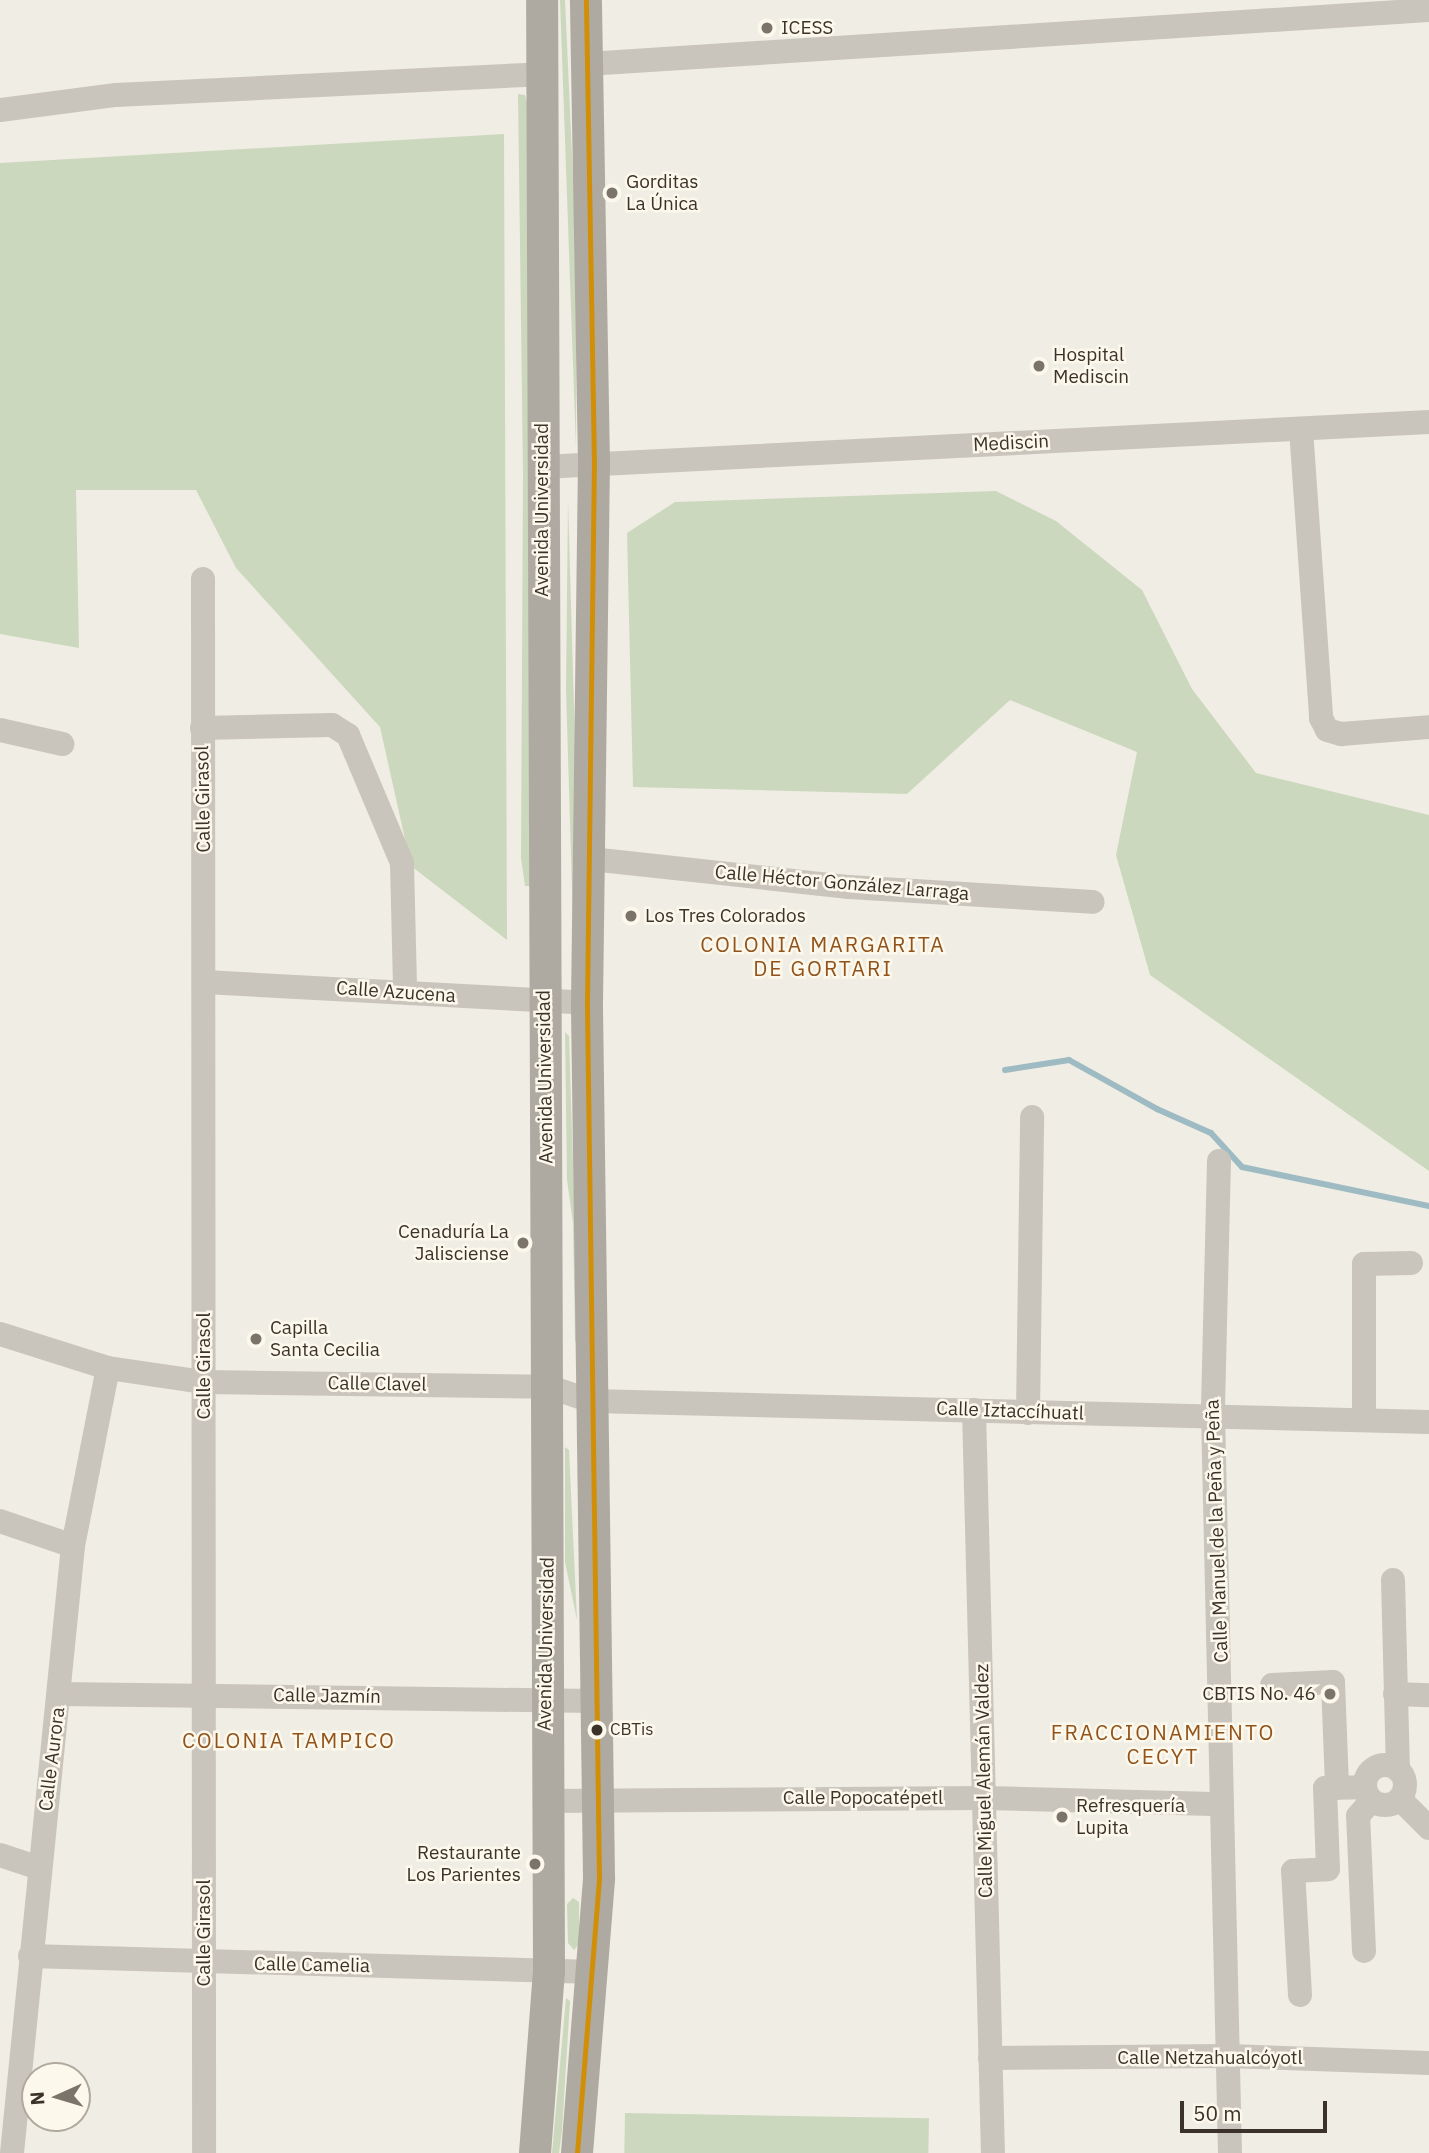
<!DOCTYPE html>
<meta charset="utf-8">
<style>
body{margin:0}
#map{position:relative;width:1429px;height:2153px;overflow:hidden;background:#f0ede4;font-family:"IBM Plex Sans",sans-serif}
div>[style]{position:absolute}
.green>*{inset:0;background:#ccd8bd;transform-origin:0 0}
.stream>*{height:6px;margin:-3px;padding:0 3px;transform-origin:3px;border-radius:3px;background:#9ebbc3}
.minor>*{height:24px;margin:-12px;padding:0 12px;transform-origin:12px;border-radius:12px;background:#cac5bc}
.minor>.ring{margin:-12px;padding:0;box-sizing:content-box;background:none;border:24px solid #cac5bc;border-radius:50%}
.major>*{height:32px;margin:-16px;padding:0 16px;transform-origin:16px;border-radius:16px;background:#afaaa1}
.bus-1>*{height:5px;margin:-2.5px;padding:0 2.5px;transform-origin:2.5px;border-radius:2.5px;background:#d18f08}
.dots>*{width:19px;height:19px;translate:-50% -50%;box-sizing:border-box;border:4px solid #fcf8ec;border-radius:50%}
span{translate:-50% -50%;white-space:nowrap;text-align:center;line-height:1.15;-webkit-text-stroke:5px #fcf8ec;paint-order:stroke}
.bus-label{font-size:17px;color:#3b332a}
.left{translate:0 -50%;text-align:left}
.poi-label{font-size:19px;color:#3b332a}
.right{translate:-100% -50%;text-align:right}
.street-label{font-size:19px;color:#3b332a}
.neighbourhood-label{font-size:21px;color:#92531b;letter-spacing:2px}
.north{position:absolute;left:21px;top:2062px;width:70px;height:70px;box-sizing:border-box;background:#fcf8ec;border:2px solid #afa99e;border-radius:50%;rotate:266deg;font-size:19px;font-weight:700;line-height:28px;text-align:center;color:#3b332a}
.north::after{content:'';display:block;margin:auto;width:24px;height:32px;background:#7a746b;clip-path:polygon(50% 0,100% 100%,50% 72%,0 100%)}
.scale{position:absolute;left:1180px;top:2101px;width:147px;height:32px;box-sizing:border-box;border:4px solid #3b332a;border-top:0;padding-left:9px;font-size:21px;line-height:24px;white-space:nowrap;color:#3b332a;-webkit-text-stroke:5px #fcf8ec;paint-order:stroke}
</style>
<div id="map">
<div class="green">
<i style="clip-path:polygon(560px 0,565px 0,577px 264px,576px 448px)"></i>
<i style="clip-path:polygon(518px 94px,525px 95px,528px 107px,531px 886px,525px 886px,521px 858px,523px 474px)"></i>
<i style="clip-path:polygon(504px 134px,507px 940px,411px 866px,380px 727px,236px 568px,196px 490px,76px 490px,79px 648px,0 634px,0 163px)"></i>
<i style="clip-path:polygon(996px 491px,1056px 521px,1142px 590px,1192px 689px,1256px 773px,1429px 815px,1429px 1171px,1150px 975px,1116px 855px,1137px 752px,1010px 700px,907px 794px,633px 787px,627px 533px,675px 502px)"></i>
<i style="clip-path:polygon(568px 501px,577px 809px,573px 923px,566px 689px)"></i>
<i style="clip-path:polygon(565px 1032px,569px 1036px,579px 1351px,575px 1340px,573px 1223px,567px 1180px)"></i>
<i style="clip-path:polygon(565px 1447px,569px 1450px,577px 1620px,565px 1562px)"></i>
<i style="clip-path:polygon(573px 1898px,579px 1902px,579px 1944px,574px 1950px,568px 1943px,567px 1904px)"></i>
<i style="clip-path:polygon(566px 1998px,570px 2001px,562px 2131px,559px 2153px,552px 2153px)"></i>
<i style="left:625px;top:2113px;width:304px;height:40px;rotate:1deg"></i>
</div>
<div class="stream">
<i style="left:1005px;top:1070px;width:65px;rotate:-8.9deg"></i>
<i style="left:1069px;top:1060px;width:101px;rotate:29.1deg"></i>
<i style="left:1157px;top:1109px;width:59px;rotate:24deg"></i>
<i style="left:1211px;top:1133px;width:46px;rotate:47.6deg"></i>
<i style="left:1242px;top:1167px;width:191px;rotate:11.8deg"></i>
</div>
<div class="minor">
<i style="left:587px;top:64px;width:844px;rotate:-3.67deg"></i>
<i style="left:0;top:110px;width:117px;rotate:-7.4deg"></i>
<i style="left:116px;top:95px;width:427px;rotate:-2.8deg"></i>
<i style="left:1301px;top:429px;width:290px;rotate:86deg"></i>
<i style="left:1321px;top:718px;width:13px;rotate:63deg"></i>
<i style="left:1327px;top:730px;width:15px;rotate:16deg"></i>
<i style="left:1341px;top:734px;width:88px;rotate:-4.5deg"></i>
<i style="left:542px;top:467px;width:888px;rotate:-2.9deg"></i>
<i style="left:203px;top:579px;width:1574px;rotate:89.96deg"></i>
<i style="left:202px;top:728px;width:130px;rotate:-1.3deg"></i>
<i style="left:332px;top:725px;width:19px;rotate:32deg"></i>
<i style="left:348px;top:735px;width:139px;rotate:67.1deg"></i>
<i style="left:402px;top:863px;width:127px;rotate:88.6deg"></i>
<i style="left:0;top:730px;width:64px;rotate:12.7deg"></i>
<i style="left:591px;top:859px;width:260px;rotate:6.2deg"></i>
<i style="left:849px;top:887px;width:244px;rotate:3.5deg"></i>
<i style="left:205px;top:982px;width:383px;rotate:3.1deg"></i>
<i style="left:1219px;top:1161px;width:254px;rotate:91.4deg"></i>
<i style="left:1213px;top:1415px;width:738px;rotate:88.68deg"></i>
<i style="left:0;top:1334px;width:113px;rotate:17.5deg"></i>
<i style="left:108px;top:1368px;width:97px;rotate:8.3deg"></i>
<i style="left:204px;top:1382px;width:346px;rotate:0.8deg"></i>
<i style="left:550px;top:1387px;width:43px;rotate:18.9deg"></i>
<i style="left:591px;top:1401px;width:838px;rotate:1.44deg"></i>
<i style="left:974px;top:1410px;width:743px;rotate:88.54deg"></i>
<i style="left:1028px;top:1413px;width:296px;rotate:-89.2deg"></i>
<i style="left:1364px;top:1420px;width:156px;rotate:-90deg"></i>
<i style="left:1364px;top:1264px;width:47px;rotate:-1.2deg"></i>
<i style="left:0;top:1521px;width:77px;rotate:18.9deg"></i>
<i style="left:1393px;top:1580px;width:190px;rotate:88.5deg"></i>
<i style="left:1272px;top:1685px;width:61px;rotate:-2.8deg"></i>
<i style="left:1333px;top:1682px;width:106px;rotate:87.8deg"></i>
<i style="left:60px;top:1694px;width:534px;rotate:0.75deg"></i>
<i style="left:1395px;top:1694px;width:34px;rotate:2deg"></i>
<i class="ring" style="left:1365px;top:1765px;width:16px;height:16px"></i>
<i style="left:1400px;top:1799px;width:41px;rotate:45deg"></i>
<i style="left:545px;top:1801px;width:440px;rotate:-0.4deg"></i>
<i style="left:985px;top:1798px;width:237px;rotate:1.5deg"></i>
<i style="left:0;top:1855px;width:41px;rotate:18.4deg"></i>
<i style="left:1364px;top:1951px;width:135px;rotate:-92.5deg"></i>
<i style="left:1358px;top:1816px;width:20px;rotate:-49deg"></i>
<i style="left:30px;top:1956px;width:565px;rotate:1.62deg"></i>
<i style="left:1300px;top:1995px;width:124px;rotate:-93.2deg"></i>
<i style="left:1293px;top:1871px;width:35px;rotate:-3deg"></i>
<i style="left:1328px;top:1869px;width:81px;rotate:-92.1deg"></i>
<i style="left:1325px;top:1788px;width:39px;rotate:-1deg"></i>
<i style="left:990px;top:2058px;width:238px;rotate:-0.5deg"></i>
<i style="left:1228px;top:2056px;width:201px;rotate:2deg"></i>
<i style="left:12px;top:2153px;width:610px;rotate:-84.26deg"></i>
<i style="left:73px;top:1546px;width:181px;rotate:-78.9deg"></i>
</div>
<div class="major">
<i style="left:535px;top:2153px;width:183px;rotate:-85.6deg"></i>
<i style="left:549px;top:1971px;width:1971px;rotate:-90.2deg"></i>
<i style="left:577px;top:2153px;width:276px;rotate:-85.4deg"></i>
<i style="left:599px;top:1878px;width:875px;rotate:-90.79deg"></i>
<i style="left:587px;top:1003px;width:539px;rotate:-89.26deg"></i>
<i style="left:594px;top:464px;width:464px;rotate:-91deg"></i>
</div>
<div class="bus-1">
<i style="left:577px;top:2153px;width:276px;rotate:-85.4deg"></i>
<i style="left:599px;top:1878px;width:875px;rotate:-90.79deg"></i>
<i style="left:587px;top:1003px;width:539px;rotate:-89.26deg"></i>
<i style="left:594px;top:464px;width:464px;rotate:-91deg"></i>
</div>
<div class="dots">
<i style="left:767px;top:28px;background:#7a746b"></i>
<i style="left:612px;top:193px;background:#7a746b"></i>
<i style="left:1039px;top:366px;background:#7a746b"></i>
<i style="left:631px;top:916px;background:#7a746b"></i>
<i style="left:523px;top:1243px;background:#7a746b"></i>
<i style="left:256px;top:1339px;background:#7a746b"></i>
<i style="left:1330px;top:1694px;background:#7a746b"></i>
<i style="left:597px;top:1730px;background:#3b332a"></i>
<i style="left:1062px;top:1817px;background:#7a746b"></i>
<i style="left:535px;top:1864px;background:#7a746b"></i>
</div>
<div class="bus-label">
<span class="left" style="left:610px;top:1730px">CBTis</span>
</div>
<div class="poi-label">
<span class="left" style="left:781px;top:28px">ICESS</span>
<span class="left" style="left:626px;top:193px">Gorditas<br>La Única</span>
<span class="left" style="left:1053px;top:366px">Hospital<br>Mediscin</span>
<span class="left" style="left:645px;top:916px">Los Tres Colorados</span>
<span class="right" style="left:509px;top:1243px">Cenaduría La<br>Jalisciense</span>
<span class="left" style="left:270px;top:1339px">Capilla<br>Santa Cecilia</span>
<span class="right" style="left:1316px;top:1694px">CBTIS No. 46</span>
<span class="left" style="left:1076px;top:1817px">Refresquería<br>Lupita</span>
<span class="right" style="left:521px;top:1864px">Restaurante<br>Los Parientes</span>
</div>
<div class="street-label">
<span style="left:1011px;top:443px;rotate:-3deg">Mediscin</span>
<span style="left:542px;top:510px;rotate:-90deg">Avenida Universidad</span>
<span style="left:203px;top:799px;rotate:-91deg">Calle Girasol</span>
<span style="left:842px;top:883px;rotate:5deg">Calle Héctor González Larraga</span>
<span style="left:396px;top:992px;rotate:4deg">Calle Azucena</span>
<span style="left:545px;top:1077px;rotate:-91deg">Avenida Universidad</span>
<span style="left:204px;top:1366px;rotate:-90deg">Calle Girasol</span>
<span style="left:377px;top:1384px;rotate:1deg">Calle Clavel</span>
<span style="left:1010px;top:1411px;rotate:2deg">Calle Iztaccíhuatl</span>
<span style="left:1217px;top:1531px;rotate:-92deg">Calle Manuel de la Peña y Peña</span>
<span style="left:546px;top:1644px;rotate:-89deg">Avenida Universidad</span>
<span style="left:327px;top:1696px;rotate:1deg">Calle Jazmín</span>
<span style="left:52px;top:1759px;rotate:-83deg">Calle Aurora</span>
<span style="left:984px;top:1781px;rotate:-91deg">Calle Miguel Alemán Valdez</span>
<span style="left:863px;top:1798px">Calle Popocatépetl</span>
<span style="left:204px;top:1933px;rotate:-90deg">Calle Girasol</span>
<span style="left:312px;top:1965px;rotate:1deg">Calle Camelia</span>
<span style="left:1210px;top:2058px">Calle Netzahualcóyotl</span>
</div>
<div class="neighbourhood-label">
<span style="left:823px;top:956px">COLONIA MARGARITA<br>DE GORTARI</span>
<span style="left:1163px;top:1744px">FRACCIONAMIENTO<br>CECYT</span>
<span style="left:289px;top:1740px">COLONIA TAMPICO</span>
</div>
<div class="north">N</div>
<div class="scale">50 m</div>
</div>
